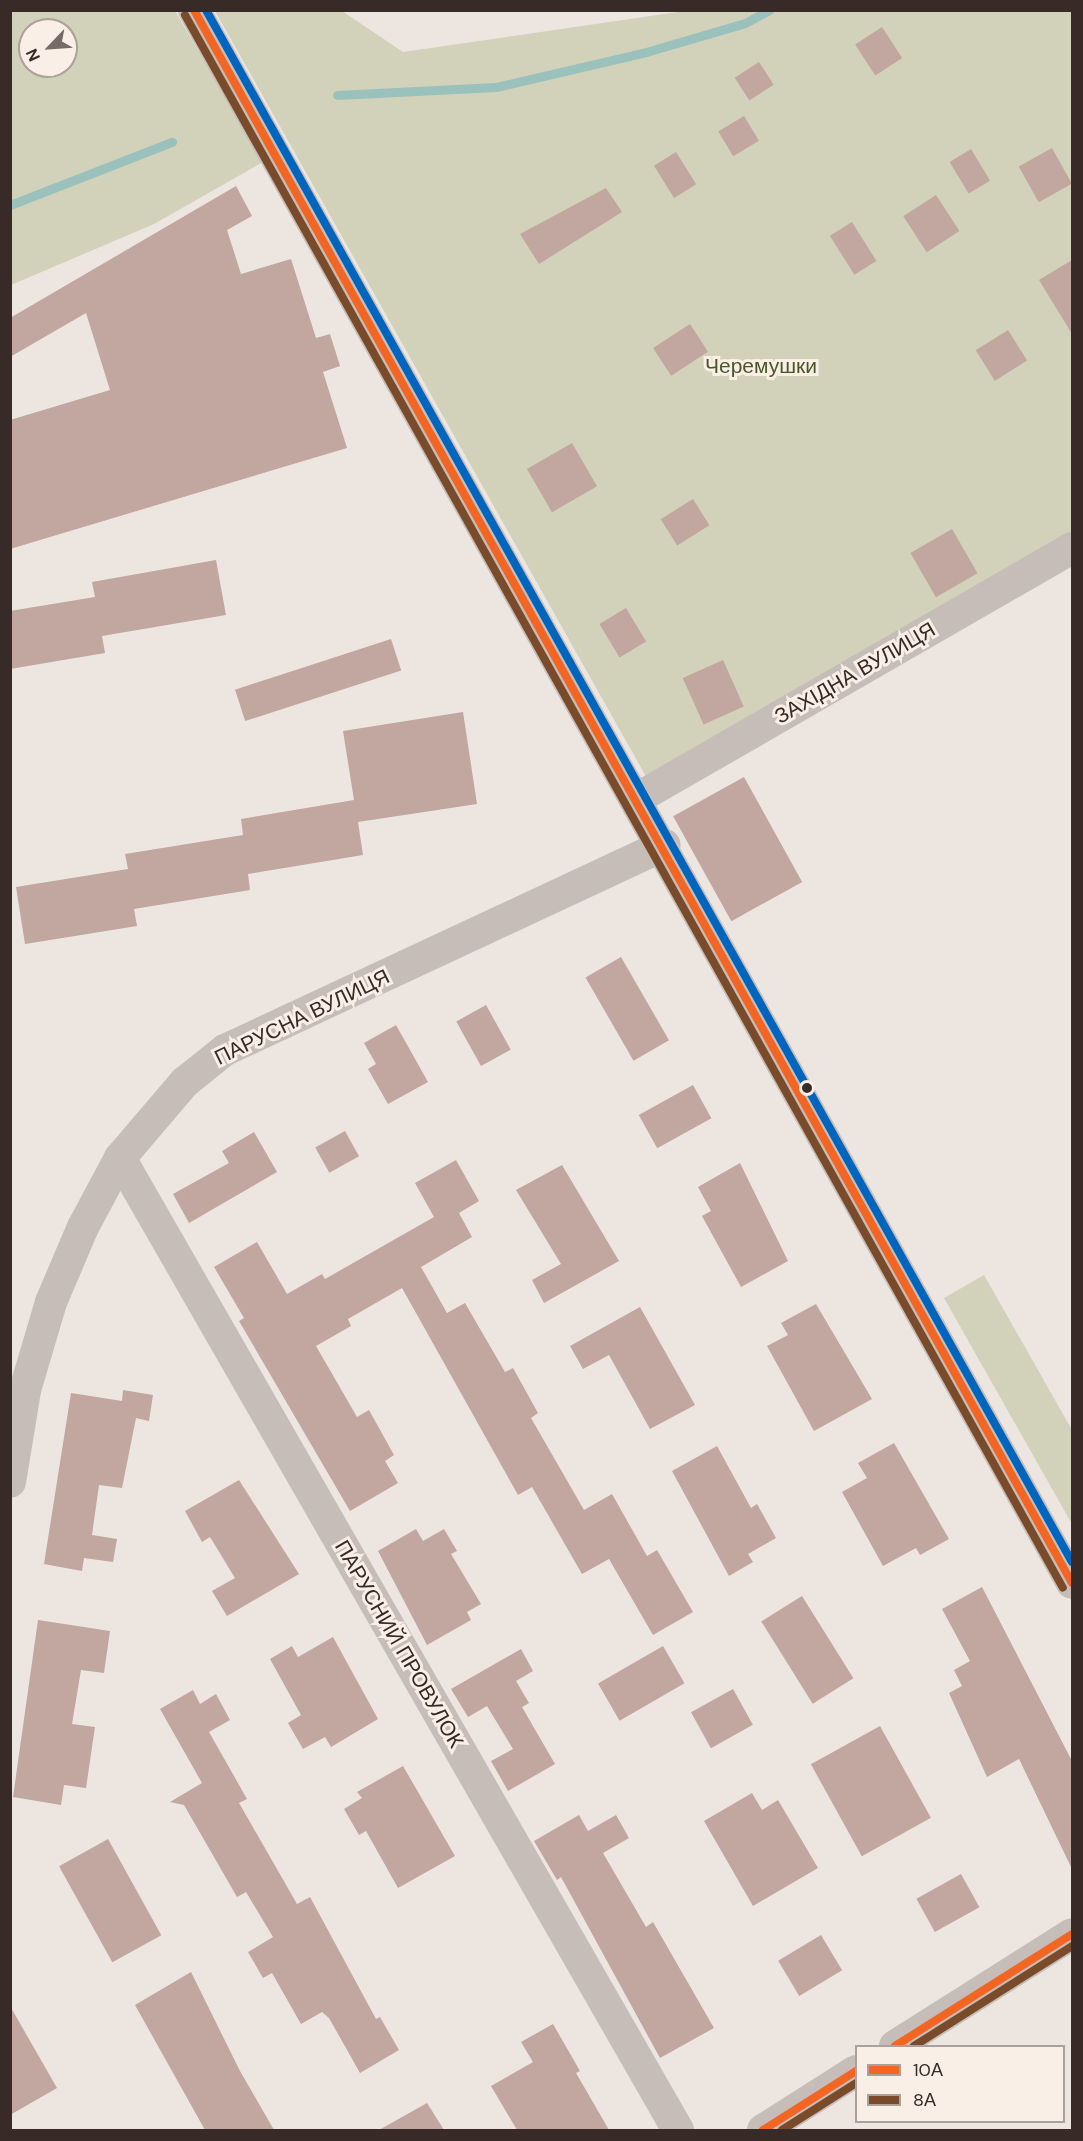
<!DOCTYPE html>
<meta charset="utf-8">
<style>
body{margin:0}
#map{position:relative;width:1083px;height:2141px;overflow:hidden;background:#ede5e0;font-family:"DM Sans",sans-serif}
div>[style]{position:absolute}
.green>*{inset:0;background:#d1d2b9}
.stream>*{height:9px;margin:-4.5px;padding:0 4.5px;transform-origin:4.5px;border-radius:4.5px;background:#9ac1bc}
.building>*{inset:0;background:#c2a6a0;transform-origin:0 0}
.minor>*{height:32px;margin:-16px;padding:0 16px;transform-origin:16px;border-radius:16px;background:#c6bdb9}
.bus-1>*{height:8px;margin:-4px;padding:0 4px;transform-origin:4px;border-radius:4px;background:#f26522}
.bus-2>*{height:8px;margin:-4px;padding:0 4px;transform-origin:4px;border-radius:4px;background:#7a4b2a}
.bus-3>*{height:8px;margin:-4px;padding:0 4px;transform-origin:4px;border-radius:4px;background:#0065bd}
.dots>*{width:16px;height:16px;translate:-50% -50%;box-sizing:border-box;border:3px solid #faefe6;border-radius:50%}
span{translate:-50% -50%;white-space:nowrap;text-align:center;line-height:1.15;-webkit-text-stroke:6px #faefe6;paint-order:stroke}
.park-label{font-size:21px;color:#4c5729}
.street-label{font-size:21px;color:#372a27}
.frame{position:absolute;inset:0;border:12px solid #372a27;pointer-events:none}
.legend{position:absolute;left:855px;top:2045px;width:210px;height:78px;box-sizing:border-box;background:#faefe6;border:2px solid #aca09a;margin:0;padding:8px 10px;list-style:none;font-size:18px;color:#372a27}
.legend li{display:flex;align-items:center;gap:12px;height:30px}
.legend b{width:30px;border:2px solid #aca09a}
.north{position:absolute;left:18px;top:18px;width:60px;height:60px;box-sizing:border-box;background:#faefe6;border:2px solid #aca09a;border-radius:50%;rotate:245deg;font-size:16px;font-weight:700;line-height:24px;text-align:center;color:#372a27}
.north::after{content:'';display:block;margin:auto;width:21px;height:27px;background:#776b68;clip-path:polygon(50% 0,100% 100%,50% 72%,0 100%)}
</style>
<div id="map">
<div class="green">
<i style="clip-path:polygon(evenodd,11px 11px,175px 11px,263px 162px,154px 224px,11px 285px,11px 11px,30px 30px,66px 30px,66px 66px,30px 66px,30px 30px)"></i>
<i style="clip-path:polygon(215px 11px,342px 11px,403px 52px,685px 11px,1072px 11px,1072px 535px,648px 780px)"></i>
<i style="clip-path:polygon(984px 1275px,1072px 1430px,1072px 1524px,944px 1298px)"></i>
</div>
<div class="stream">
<i style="left:337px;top:95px;width:159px;rotate:-2.9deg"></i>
<i style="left:496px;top:87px;width:154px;rotate:-13.1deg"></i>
<i style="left:646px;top:52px;width:103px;rotate:-16.3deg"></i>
<i style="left:745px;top:23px;width:27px;rotate:-28deg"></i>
<i style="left:10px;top:205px;width:174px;rotate:-21.3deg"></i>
</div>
<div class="building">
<i style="left:882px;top:27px;width:37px;height:32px;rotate:57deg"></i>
<i style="left:759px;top:62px;width:27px;height:29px;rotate:57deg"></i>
<i style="left:744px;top:116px;width:29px;height:30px;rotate:59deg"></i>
<i style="left:1052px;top:148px;width:41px;height:38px;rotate:61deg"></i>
<i style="left:971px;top:149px;width:37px;height:25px;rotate:59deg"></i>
<i style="left:676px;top:152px;width:38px;height:26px;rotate:58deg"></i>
<i style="clip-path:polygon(236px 186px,252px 216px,227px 230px,241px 274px,291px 259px,316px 338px,330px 334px,340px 366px,323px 372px,347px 448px,10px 549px,10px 420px,110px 390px,86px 313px,10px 357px,10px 318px)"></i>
<i style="clip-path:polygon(606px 188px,622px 212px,539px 264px,520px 234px)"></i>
<i style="left:936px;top:195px;width:43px;height:39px;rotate:57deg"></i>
<i style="left:852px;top:222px;width:46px;height:26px;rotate:58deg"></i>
<i style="clip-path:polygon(1072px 260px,1072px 334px,1039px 280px)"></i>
<i style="left:690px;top:324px;width:33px;height:44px;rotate:57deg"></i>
<i style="left:1008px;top:330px;width:36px;height:38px;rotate:58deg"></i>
<i style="left:572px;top:443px;width:50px;height:52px;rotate:60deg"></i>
<i style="left:693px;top:499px;width:31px;height:38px;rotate:58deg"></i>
<i style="left:952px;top:529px;width:51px;height:48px;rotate:60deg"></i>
<i style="clip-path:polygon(216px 560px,226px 615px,102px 636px,105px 653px,10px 669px,10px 611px,95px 597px,92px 582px)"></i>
<i style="left:626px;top:608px;width:39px;height:31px;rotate:59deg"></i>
<i style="left:391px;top:639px;width:33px;height:164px;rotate:72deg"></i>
<i style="left:723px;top:660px;width:51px;height:44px;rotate:66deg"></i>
<i style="clip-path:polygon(463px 712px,477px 804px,358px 822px,363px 855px,248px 874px,250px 890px,134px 909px,137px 926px,25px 944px,16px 887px,128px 869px,125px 854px,243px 835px,241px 819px,354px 800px,343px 731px)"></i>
<i style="left:744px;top:777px;width:120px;height:81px;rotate:61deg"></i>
<i style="left:621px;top:957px;width:96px;height:41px;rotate:60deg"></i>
<i style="left:486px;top:1005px;width:51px;height:34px;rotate:61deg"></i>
<i style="clip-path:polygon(396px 1025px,428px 1082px,388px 1104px,368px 1069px,376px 1064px,364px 1043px)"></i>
<i style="left:693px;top:1085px;width:38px;height:62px;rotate:61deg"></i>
<i style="left:345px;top:1131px;width:29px;height:34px;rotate:61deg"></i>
<i style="clip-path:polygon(254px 1132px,277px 1172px,189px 1223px,173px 1194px,229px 1163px,222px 1151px)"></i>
<i style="clip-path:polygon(456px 1160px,479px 1201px,459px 1213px,472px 1237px,421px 1267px,447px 1313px,465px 1303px,505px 1372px,513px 1368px,538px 1413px,531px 1418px,584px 1510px,612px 1494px,647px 1556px,657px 1550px,693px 1612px,653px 1635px,609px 1559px,582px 1574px,532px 1487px,518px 1495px,402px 1288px,348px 1319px,351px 1326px,316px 1346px,357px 1417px,369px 1410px,394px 1455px,385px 1461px,398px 1483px,350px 1511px,239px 1321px,244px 1318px,214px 1267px,257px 1242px,287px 1294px,322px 1274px,325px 1279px,434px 1217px,415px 1183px)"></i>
<i style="clip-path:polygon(740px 1163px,788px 1261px,741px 1287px,702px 1216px,711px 1211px,698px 1187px)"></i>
<i style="clip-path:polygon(562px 1165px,619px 1261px,544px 1303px,532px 1280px,561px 1264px,516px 1190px)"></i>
<i style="clip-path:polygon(816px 1304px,872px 1399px,814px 1431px,767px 1346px,788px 1335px,781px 1323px)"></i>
<i style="clip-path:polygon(640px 1307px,695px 1405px,650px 1429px,609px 1355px,583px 1369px,570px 1346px)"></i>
<i style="clip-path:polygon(123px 1390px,153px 1395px,149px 1421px,136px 1418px,122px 1488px,99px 1485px,92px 1535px,117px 1539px,113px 1562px,84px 1558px,82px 1571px,44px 1564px,71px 1393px,122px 1401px)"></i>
<i style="clip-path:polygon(894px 1443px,949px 1539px,920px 1555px,916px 1548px,883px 1566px,842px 1492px,867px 1478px,858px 1463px)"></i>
<i style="clip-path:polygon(717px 1446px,751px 1508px,757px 1504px,776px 1538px,748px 1554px,753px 1562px,729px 1576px,672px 1471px)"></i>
<i style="clip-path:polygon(239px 1480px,299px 1574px,227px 1616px,212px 1591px,235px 1578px,210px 1537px,202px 1542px,185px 1511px)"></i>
<i style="clip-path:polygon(416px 1529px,423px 1541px,444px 1529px,457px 1551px,451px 1554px,481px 1604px,467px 1612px,471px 1620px,427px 1645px,378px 1551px)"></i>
<i style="clip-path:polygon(982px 1587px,1072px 1761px,1072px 1869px,1019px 1759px,987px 1777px,949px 1693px,962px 1686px,954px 1670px,970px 1661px,942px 1609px)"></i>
<i style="left:802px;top:1596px;width:97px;height:48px;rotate:58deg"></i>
<i style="clip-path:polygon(38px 1620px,110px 1631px,104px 1673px,81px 1670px,72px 1724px,95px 1727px,86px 1788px,64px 1785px,61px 1805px,13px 1797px)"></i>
<i style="clip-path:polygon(333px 1637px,378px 1719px,331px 1747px,325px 1737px,303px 1749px,288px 1723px,301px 1715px,270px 1659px,292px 1646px,298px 1657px)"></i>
<i style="left:663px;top:1646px;width:43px;height:75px;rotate:60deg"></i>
<i style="clip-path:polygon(521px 1649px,533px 1671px,516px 1681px,529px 1703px,522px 1707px,555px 1764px,508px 1791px,491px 1761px,513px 1749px,487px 1706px,468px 1717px,451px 1689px)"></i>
<i style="left:733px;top:1689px;width:41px;height:48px;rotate:61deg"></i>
<i style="clip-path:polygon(193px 1690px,200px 1704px,216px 1694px,230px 1720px,209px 1732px,247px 1799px,239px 1803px,297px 1904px,310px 1897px,376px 2019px,380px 2017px,399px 2050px,360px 2073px,329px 2018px,322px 2012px,301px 2024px,272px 1973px,263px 1978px,248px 1952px,273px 1937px,246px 1892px,237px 1897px,184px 1805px,170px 1802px,202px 1783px,160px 1709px)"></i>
<i style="left:880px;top:1726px;width:105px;height:79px;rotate:61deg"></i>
<i style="clip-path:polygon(403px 1766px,455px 1856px,398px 1888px,366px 1831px,359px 1835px,344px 1809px,362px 1798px,357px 1792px)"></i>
<i style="clip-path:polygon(752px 1793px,762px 1810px,778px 1800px,818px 1868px,753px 1906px,704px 1821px)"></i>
<i style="clip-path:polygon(579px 1815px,588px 1831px,616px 1815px,629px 1838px,603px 1853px,646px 1927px,653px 1922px,714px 2028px,660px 2058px,561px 1877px,557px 1880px,534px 1841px)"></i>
<i style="left:108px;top:1839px;width:110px;height:56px;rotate:61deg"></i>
<i style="left:961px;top:1874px;width:38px;height:51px;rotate:61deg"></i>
<i style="left:821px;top:1935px;width:41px;height:50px;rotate:59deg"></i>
<i style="clip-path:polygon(191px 1972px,240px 2071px,274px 2130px,205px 2130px,135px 2005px)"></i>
<i style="clip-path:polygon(10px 2006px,57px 2088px,10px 2115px)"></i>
<i style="clip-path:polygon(553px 2024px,580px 2071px,576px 2073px,609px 2130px,517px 2130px,491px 2086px,533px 2062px,521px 2042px)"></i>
<i style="clip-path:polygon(427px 2103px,444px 2130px,379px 2130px)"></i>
</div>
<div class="minor">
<i style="left:194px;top:10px;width:1801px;rotate:60.83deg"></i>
<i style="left:638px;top:798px;width:501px;rotate:-29.94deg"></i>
<i style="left:120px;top:1158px;width:1121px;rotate:60.14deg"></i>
<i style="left:10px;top:1482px;width:93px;rotate:-80.7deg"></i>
<i style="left:25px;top:1390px;width:92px;rotate:-73.5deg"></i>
<i style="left:51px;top:1302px;width:82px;rotate:-66.9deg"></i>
<i style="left:83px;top:1227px;width:78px;rotate:-61.8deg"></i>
<i style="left:120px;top:1158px;width:100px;rotate:-49.5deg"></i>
<i style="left:185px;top:1082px;width:51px;rotate:-38.7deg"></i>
<i style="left:225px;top:1050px;width:485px;rotate:-25deg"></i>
<i style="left:895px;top:2046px;width:209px;rotate:-32.3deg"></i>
<i style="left:763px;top:2130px;width:110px;rotate:-32.4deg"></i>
</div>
<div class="bus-1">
<i style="left:194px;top:10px;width:1801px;rotate:60.83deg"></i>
<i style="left:895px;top:2046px;width:209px;rotate:-32.3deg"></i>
<i style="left:763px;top:2130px;width:110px;rotate:-32.4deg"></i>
</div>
<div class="bus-2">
<i style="left:185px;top:15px;width:1801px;rotate:60.83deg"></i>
<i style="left:914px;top:2046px;width:187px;rotate:-32.3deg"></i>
<i style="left:782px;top:2130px;width:88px;rotate:-32.4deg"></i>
</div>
<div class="bus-3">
<i style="left:206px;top:10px;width:1777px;rotate:60.84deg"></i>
</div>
<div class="dots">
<i style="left:807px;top:1088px;background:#372a27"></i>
</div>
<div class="park-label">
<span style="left:761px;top:366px">Черемушки</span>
</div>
<div class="street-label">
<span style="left:855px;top:673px;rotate:-30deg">ЗАХІДНА ВУЛИЦЯ</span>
<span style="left:302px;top:1017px;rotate:-26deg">ПАРУСНА ВУЛИЦЯ</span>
<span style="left:399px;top:1644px;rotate:60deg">ПАРУСНИЙ ПРОВУЛОК</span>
</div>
<div class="frame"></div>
<ul class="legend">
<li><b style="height:8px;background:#f26522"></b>10А</li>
<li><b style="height:8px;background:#7a4b2a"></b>8А</li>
</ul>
<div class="north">N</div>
</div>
